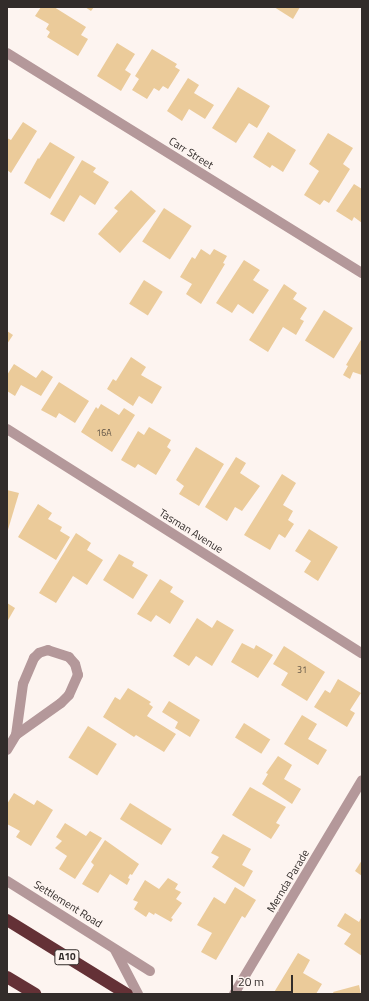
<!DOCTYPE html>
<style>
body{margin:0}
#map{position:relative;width:369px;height:1001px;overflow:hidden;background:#fdf4f0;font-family:"Titillium Web",sans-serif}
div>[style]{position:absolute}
.building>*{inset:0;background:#ebcb9a;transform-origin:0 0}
.minor>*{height:10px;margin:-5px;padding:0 5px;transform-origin:5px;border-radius:5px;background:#b4989a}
.highway>*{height:12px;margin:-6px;padding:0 6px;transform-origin:6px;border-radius:6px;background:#643136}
span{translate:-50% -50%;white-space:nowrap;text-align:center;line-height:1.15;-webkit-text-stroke:3.5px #fdf4f0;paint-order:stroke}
.number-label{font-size:9px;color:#605446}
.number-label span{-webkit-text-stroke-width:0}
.shield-label span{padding:1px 3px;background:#fdf4f0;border:1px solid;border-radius:3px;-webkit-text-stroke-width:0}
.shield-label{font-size:10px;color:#322c2a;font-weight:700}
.street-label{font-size:11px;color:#322c2a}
.frame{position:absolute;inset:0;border:8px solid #322c2a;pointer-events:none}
.scale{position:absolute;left:231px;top:975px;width:62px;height:18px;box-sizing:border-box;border:2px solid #322c2a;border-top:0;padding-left:5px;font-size:12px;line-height:14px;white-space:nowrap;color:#322c2a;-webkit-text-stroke:3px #fdf4f0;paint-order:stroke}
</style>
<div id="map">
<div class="building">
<i style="clip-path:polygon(41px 7px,54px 7px,86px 27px,81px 35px,88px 39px,78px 56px,47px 37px,50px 32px,46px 29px,49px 24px,35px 16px)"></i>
<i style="clip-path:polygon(85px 7px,94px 7px,91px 11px)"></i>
<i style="clip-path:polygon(274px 7px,300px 7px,293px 19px)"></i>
<i style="clip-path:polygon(117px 43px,135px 54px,125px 70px,131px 74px,121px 91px,97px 76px)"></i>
<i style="clip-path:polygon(152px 49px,177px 64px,175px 67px,180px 70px,168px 89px,163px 86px,159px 91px,154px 88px,147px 99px,132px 90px,139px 79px,135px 76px)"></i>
<i style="clip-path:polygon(188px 78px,199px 85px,194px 93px,214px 105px,205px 119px,189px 109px,182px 121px,167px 111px)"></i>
<i style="clip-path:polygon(238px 87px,270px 106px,257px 128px,249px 123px,236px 143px,212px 128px)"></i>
<i style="clip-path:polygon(23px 122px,37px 131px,11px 173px,7px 170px,7px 138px,11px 140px)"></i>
<i style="clip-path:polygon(268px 132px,296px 150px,283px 172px,272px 165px,270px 168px,253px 157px)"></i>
<i style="clip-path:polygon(328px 133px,353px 148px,343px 164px,350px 169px,329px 203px,324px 200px,320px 205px,304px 195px,319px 171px,309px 164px)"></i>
<i style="clip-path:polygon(50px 142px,75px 157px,50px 199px,24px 183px,38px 158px,39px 159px)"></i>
<i style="clip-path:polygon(82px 160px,96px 168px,93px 172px,109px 182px,95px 205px,80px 195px,64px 222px,50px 214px)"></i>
<i style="clip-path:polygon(354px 184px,362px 189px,362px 223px,354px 217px,352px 221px,336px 211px)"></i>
<i style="clip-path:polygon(131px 190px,156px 211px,120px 253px,98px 234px,118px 211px,114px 208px)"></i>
<i style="left:164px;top:208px;width:33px;height:40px;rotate:33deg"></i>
<i style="clip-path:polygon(201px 249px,210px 255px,214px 249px,227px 256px,223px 263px,225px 264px,201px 304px,186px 294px,192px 284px,180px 277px,192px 257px,195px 259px)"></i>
<i style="clip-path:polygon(244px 260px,260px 270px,253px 280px,269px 290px,253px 314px,238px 304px,232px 313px,216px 303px)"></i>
<i style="left:144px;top:280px;width:22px;height:28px;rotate:32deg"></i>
<i style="clip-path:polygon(284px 284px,297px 293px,293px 299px,307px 308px,300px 319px,304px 321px,296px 335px,283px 327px,268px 352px,249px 340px)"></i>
<i style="left:324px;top:310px;width:34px;height:36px;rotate:32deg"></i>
<i style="clip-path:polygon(7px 331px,13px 335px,7px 344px)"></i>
<i style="clip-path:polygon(362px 338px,362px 375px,353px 372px,350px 379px,343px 375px,348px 366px,346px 365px)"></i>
<i style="clip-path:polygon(131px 357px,146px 367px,141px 375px,162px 387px,152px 404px,139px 396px,133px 406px,107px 389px,113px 379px,116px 381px)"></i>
<i style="clip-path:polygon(14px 364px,36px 378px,42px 370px,53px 377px,41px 396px,21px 385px,15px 396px,7px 391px,7px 375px)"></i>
<i style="clip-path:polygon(59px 382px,89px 401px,75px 423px,59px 413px,56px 418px,41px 410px)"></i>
<i style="clip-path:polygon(101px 404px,119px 415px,124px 408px,135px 415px,112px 452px,81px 432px,96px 407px,98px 409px)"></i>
<i style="clip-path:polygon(149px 427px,171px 440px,167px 447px,171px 450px,156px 475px,138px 464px,135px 468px,121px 460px,138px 431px,144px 435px)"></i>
<i style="clip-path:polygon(196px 447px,224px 464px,199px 506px,179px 494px,184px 486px,176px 480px)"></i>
<i style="clip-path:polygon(236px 457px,246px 463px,240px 473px,260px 486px,242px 511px,235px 507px,227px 521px,205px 507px)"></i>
<i style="clip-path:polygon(282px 474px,296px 483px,283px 505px,293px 511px,288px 520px,294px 524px,285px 538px,279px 534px,270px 550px,244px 535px)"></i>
<i style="clip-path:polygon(7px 490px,19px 493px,7px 533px)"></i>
<i style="clip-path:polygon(38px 504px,52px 513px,48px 519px,62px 527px,60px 531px,70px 537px,56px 560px,18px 537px)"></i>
<i style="clip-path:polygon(309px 529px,338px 547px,318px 581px,304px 572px,311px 561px,295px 551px)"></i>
<i style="clip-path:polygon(76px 533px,91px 543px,87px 550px,103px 560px,87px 585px,73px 576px,56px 603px,39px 593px)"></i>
<i style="clip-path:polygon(119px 554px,134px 562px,132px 566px,148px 575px,133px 599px,103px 580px)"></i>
<i style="clip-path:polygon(160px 579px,173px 587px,170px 592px,184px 601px,170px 624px,156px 615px,151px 622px,137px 614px)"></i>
<i style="clip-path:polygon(7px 603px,15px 608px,7px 622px)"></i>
<i style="clip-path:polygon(197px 618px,212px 628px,217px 620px,234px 630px,212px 666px,196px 656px,189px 666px,173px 656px)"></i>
<i style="clip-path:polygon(242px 643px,254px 649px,256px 645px,273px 655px,258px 678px,231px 662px)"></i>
<i style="clip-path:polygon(284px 646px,325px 672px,307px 701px,281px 685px,288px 673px,273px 664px)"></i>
<i style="clip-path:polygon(338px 679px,361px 693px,350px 710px,355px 713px,347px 727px,314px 707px,325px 690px,330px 693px)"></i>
<i style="clip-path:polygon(128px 688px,151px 702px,149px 704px,153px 707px,147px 716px,176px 734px,164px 752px,136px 735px,134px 737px,103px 717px,115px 697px,120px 700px)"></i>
<i style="clip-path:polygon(169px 701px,200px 720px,190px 737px,175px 728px,178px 722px,162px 712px)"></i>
<i style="clip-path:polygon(302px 715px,317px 724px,308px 739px,327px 750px,318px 765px,284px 744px)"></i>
<i style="left:244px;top:723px;width:31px;height:17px;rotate:32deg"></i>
<i style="left:88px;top:726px;width:34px;height:37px;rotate:32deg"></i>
<i style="clip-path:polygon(278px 756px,292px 765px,284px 779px,301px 789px,292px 804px,262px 784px,268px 774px,266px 773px)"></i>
<i style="clip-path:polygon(250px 787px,286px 807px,276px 823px,280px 825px,271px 839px,232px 815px)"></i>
<i style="clip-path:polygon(14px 793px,34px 805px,37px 800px,53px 810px,31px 846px,16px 837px,20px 831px,7px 824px,7px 804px)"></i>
<i style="left:130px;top:803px;width:49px;height:19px;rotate:32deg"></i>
<i style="clip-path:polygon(65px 823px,86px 836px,90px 831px,102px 838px,75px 879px,59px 869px,67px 856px,55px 848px,62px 841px,56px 837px)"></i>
<i style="clip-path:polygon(223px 834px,251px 849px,242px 865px,253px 871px,244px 887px,212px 867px,219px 857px,211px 853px)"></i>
<i style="clip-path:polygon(105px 840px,139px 864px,132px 875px,130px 874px,128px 878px,130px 879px,127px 885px,110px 874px,98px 893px,82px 884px,94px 865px,91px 862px)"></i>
<i style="clip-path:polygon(362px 860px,362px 876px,355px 871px)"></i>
<i style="clip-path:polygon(168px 878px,178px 884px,175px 889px,181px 892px,176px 899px,182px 903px,171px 918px,173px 919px,171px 922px,155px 913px,154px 915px,149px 912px,146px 917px,134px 909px,138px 902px,133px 900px,145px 880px,159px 889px)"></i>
<i style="clip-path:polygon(235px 887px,256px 900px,245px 918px,242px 916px,216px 960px,201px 952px,212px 933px,197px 925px,214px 897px,225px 904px)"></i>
<i style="clip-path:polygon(345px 913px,359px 922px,362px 916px,362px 956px,344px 944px,351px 934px,337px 926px)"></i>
<i style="clip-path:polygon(298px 953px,310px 960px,303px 973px,322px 984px,316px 994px,273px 994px)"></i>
<i style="clip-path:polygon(359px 985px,361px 994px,334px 994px,333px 992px)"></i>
</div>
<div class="minor">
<i style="left:7px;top:53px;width:418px;rotate:31.8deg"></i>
<i style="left:7px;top:429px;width:420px;rotate:32.3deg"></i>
<i style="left:7px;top:750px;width:17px;rotate:-59deg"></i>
<i style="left:16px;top:735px;width:55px;rotate:-35.4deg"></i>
<i style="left:61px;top:703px;width:11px;rotate:-45deg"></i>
<i style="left:69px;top:695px;width:22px;rotate:-66deg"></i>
<i style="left:78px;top:675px;width:11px;rotate:-105deg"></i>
<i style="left:75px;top:664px;width:9px;rotate:-131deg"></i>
<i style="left:69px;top:657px;width:22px;rotate:-162deg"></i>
<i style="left:48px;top:650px;width:9px;rotate:162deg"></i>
<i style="left:39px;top:653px;width:7px;rotate:135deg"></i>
<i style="left:34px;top:658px;width:28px;rotate:113deg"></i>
<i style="left:23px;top:684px;width:51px;rotate:97.8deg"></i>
<i style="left:7px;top:881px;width:169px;rotate:32.2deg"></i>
<i style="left:115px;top:950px;width:50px;rotate:62.4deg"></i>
<i style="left:234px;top:994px;width:249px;rotate:-59.1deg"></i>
</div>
<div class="highway">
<i style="left:7px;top:920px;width:141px;rotate:31.7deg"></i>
<i style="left:7px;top:977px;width:33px;rotate:31deg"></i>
</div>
<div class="number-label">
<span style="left:104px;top:433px">16A</span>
<span style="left:302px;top:670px">31</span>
</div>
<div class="shield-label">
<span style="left:67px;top:957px">A10</span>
</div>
<div class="street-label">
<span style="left:191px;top:153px;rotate:32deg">Carr Street</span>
<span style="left:191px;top:531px;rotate:32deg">Tasman Avenue</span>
<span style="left:288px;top:881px;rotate:-59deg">Mernda Parade</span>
<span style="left:68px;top:904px;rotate:32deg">Settlement Road</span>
</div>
<div class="frame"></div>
<div class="scale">20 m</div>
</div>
